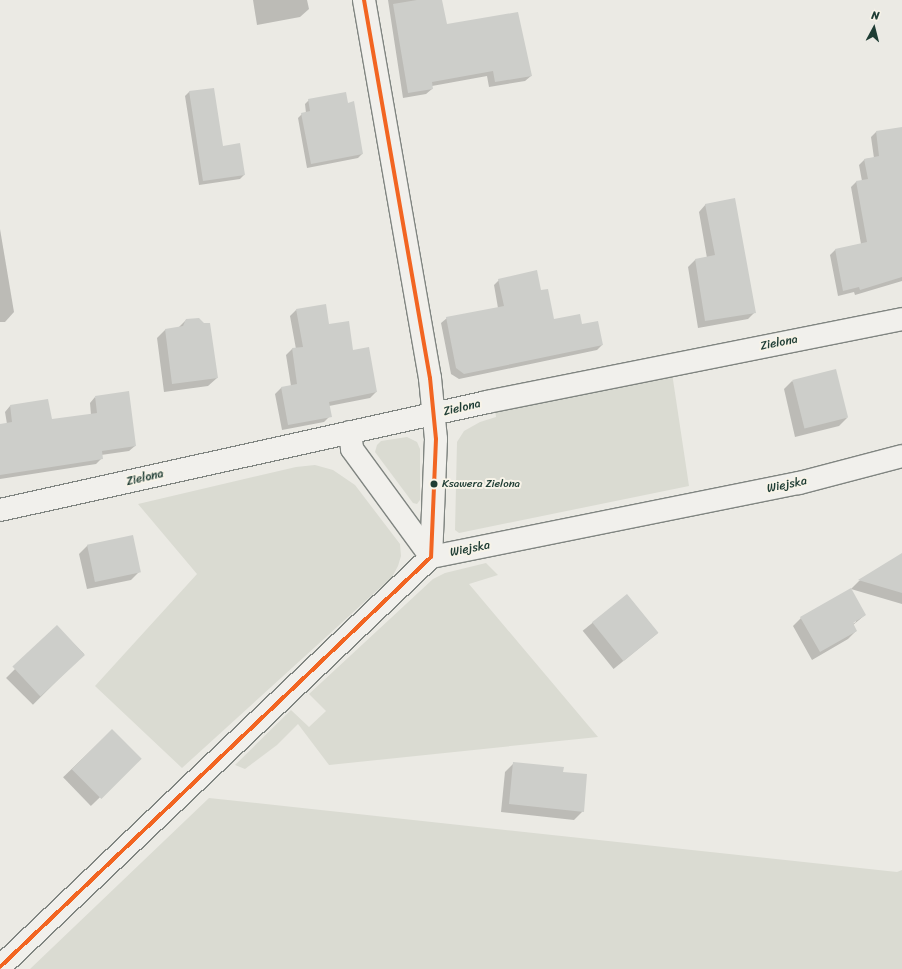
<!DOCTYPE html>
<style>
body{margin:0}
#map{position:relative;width:902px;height:969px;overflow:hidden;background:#ebeae4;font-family:Sriracha,sans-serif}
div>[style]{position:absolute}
.green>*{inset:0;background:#dadbd2}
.shadow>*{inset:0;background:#0003;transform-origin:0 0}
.building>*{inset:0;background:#cdceca;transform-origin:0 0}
.roads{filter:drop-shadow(1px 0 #808581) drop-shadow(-1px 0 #808581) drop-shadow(0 1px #808581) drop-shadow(0 -1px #808581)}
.street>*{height:22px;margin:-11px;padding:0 11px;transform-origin:11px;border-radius:11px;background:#f1f0ec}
.bus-1>*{height:4px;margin:-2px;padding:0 2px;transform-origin:2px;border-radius:2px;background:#f26522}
.dots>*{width:11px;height:11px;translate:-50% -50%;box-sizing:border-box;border:2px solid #f7f3e8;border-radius:50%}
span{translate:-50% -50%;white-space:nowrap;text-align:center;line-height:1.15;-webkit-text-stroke:4px #f7f3e8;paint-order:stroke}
.bus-label{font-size:11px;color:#1f3d34}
.left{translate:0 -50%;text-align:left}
.street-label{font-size:12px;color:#1f3d34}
.north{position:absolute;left:854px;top:8px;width:40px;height:40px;-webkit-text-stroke:3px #f7f3e8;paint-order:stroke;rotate:7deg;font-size:11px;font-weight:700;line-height:16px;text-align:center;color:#1f3d34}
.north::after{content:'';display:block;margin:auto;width:14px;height:18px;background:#1f3d34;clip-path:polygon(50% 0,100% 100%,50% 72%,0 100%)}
</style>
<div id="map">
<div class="green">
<i style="clip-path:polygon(672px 373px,689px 486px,459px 533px,455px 530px,457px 442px,464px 431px,480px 422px,496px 417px,495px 409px)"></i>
<i style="clip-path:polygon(407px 437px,417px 442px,420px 449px,420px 500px,417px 504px,413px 503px,375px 452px,377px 445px,381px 441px)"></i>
<i style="clip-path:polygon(315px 465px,333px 470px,355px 485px,400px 544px,401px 556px,398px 566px,392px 577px,182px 768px,95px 686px,197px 574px,138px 504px,296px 467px)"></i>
<i style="clip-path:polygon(486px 563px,498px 575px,469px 584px,598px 737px,329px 765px,298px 724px,277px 745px,245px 769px,235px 765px,291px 710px,309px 727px,326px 711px,309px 694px,433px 579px,445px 573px)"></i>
<i style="clip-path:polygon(209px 798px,897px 872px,902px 870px,902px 969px,30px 969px)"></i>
</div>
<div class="shadow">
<i style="clip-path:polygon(253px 0,307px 0,309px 9px,300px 17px,257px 25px)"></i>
<i style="clip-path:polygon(388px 0,441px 0,446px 25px,531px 76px,525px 81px,489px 87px,487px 76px,432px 86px,432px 89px,426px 94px,403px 98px)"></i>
<i style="clip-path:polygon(213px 89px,222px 147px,244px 175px,240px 179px,199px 185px,185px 96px,189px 92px)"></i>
<i style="clip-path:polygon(309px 100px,362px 154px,358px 158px,307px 168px,298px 118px,302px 114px,306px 113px,305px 104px)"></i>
<i style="clip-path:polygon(902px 128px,902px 281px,855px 295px,854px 292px,838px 296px,830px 255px,835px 250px,861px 244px,851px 187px,856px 182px,862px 181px,859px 165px,865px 159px,874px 158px,871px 137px,876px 132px)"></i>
<i style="clip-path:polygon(706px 204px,755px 312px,748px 319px,698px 328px,688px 267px,695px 260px,707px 258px,699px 212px)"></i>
<i style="clip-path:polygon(0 229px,14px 312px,5px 322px,0 322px)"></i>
<i style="clip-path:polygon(499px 280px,553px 320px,581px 325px,602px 345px,597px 350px,459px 379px,451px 374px,441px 323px,447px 318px,498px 308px,494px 285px)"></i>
<i style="clip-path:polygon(296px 310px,328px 325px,353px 352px,376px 392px,370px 398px,329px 406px,330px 416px,324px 422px,282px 430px,275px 394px,281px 388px,291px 386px,286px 355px,292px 349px,296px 349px,290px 316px)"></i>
<i style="clip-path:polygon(186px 320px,217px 378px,208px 386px,164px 392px,157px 338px,165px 330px,178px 328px)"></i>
<i style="clip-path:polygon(792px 381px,847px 418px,839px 426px,795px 437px,784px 389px)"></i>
<i style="clip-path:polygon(95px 397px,135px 446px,129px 451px,101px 455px,102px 458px,96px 464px,0 479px,0 425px,7px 424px,5px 412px,10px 406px,51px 420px,91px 415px,90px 403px)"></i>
<i style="clip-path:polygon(88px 545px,140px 571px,131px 580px,87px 589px,79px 554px)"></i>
<i style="clip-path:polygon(902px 554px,902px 604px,851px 589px,859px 581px)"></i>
<i style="left:627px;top:595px;width:49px;height:57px;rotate:51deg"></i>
<i style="clip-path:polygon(evenodd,865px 615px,853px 625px,856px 631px,848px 639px,812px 660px,793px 626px,801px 618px,865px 615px,856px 620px,856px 622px,849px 626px,856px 620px)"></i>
<i style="left:57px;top:627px;width:38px;height:72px;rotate:45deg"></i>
<i style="left:112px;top:730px;width:40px;height:68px;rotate:46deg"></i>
<i style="clip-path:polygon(514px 763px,583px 811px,574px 820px,501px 812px,505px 772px)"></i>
</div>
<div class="building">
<i style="clip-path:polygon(417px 0,442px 0,447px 24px,518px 12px,532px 76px,495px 82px,493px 71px,432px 82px,433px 89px,408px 93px,393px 4px)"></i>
<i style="clip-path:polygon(214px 88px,223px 146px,240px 143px,245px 175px,203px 181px,189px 91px)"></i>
<i style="clip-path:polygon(346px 92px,348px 103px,354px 101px,363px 154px,311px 164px,301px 113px,310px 111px,308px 99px)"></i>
<i style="clip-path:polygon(902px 127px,902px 277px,860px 290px,859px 287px,843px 291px,835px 249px,867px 242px,856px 181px,868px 179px,864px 159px,879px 156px,876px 131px)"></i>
<i style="clip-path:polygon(735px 198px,756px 313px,705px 321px,695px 259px,715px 255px,705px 204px)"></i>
<i style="clip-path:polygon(537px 270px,541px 290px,548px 289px,554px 319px,580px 314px,582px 324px,598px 321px,603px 345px,464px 374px,456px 368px,446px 317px,504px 306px,498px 279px)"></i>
<i style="clip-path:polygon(326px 304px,329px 324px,349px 321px,353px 350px,369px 347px,377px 392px,329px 402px,332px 417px,288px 425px,281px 387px,297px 384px,292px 348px,303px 347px,296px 309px)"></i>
<i style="clip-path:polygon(199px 318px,204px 323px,210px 323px,218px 378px,172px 384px,165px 329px,183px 326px,186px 319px)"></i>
<i style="left:836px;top:369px;width:50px;height:45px;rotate:76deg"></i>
<i style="clip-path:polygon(129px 391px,136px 446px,102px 451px,103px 459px,0 475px,0 424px,12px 422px,10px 405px,48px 399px,52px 419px,97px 413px,95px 396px)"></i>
<i style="left:133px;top:535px;width:38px;height:47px;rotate:78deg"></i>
<i style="clip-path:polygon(902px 553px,902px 593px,858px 580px)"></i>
<i style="clip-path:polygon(851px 588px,866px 615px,853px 623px,857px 631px,820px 652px,800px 617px)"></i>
<i style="left:627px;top:594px;width:50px;height:45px;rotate:51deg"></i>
<i style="left:57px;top:625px;width:41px;height:61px;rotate:47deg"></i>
<i style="left:112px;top:729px;width:42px;height:57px;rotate:45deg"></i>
<i style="clip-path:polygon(513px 762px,564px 767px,563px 772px,587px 774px,584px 812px,509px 804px)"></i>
</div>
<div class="roads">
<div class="street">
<i style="left:364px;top:0;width:384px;rotate:80.1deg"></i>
<i style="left:430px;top:378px;width:61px;rotate:84.4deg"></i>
<i style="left:436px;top:439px;width:118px;rotate:92.4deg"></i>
<i style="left:350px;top:432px;width:17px;rotate:83deg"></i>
<i style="left:352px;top:449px;width:134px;rotate:53.8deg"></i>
<i style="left:0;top:510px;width:499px;rotate:-12.5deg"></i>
<i style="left:487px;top:402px;width:423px;rotate:-11.3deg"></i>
<i style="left:0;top:967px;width:595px;rotate:-43.57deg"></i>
<i style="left:431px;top:557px;width:375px;rotate:-11.4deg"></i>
<i style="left:799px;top:483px;width:106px;rotate:-14.7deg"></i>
</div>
</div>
<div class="bus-1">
<i style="left:364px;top:0;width:384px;rotate:80.1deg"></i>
<i style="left:430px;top:378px;width:61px;rotate:84.4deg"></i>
<i style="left:436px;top:439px;width:118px;rotate:92.4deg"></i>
<i style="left:0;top:967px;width:595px;rotate:-43.57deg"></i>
</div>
<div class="dots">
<i style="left:434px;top:484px;background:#1f3d34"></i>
</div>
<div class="bus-label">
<span class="left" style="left:442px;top:484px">Ksawera Zielona</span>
</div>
<div class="street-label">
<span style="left:779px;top:343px;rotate:-11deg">Zielona</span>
<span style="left:462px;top:408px;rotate:-13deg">Zielona</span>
<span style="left:145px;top:478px;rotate:-13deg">Zielona</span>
<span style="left:787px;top:485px;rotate:-12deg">Wiejska</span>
<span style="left:470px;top:549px;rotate:-11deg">Wiejska</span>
</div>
<div class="north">N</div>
</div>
